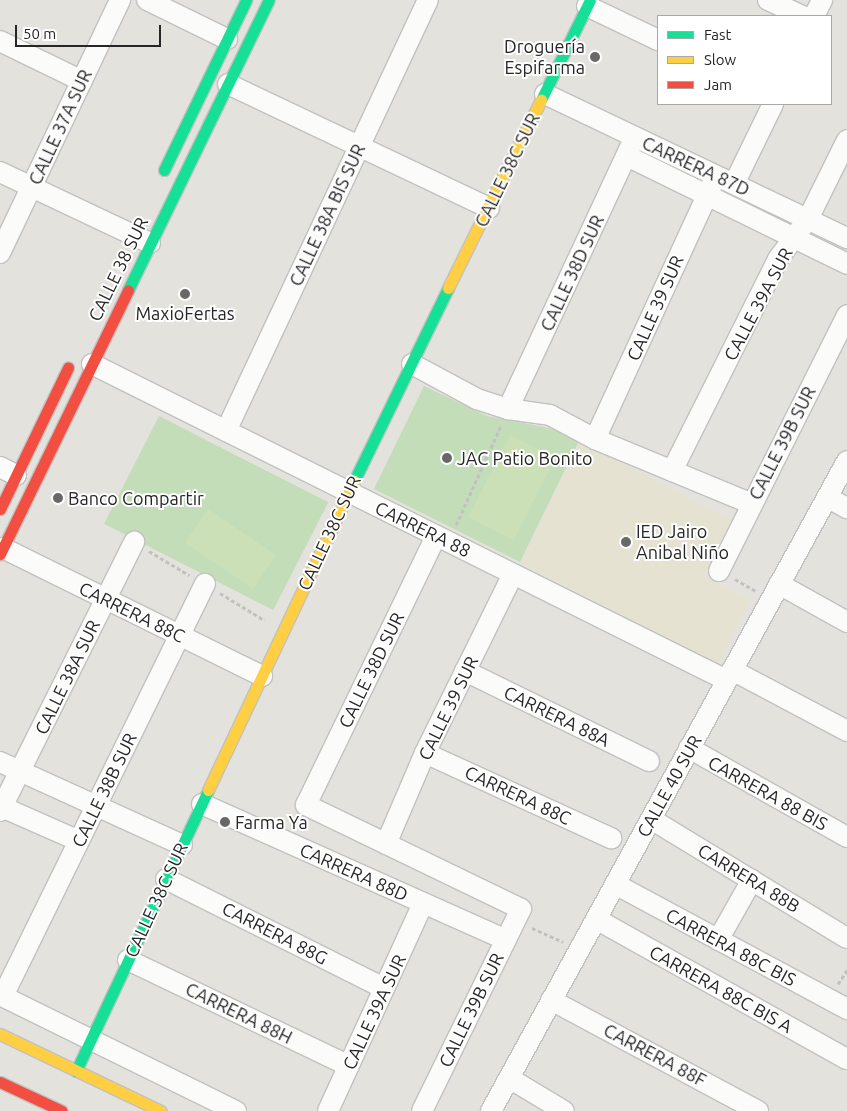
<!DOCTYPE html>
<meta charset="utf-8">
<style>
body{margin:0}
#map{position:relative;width:847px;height:1111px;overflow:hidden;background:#e4e2dc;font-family:Ubuntu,sans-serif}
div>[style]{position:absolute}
.education>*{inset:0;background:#e6e2d2}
.green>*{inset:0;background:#c2ddb8;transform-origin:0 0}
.pitch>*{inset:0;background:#cbe0b7;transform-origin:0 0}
.path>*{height:3px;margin-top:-1.5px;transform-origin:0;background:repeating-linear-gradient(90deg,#c2c1c1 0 4px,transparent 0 6.5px)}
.roads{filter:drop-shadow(1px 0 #c2c1c1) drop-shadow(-1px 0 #c2c1c1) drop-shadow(0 1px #c2c1c1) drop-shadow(0 -1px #c2c1c1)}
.street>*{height:20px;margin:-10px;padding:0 10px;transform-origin:10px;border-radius:10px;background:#fbfbfa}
.fast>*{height:11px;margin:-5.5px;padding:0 5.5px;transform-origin:5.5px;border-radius:5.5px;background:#16e098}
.slow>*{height:11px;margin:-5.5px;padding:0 5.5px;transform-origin:5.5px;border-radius:5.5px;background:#ffcf43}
.jam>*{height:11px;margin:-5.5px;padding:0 5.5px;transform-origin:5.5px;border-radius:5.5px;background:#f24e42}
.dots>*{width:14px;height:14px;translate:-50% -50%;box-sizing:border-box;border:2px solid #fff;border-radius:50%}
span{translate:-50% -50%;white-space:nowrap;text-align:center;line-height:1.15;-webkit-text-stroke:4px #fff;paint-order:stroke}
.poi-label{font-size:18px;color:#262626}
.right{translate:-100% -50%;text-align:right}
.left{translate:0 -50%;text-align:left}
.street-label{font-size:18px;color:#262626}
.legend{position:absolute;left:657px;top:15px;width:175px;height:90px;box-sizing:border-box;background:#fff;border:1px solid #a8a8a8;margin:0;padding:6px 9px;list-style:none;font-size:15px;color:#262626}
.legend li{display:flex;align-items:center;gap:10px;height:25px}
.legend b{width:25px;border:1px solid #a8a8a8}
.scale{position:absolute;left:15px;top:25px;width:146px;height:22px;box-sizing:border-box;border:2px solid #262626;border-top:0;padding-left:6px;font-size:15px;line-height:18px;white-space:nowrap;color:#262626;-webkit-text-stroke:4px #fff;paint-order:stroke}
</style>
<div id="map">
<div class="education">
<i style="clip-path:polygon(579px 441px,732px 521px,705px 577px,750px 600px,717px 665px,520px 562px)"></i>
</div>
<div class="green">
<i style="clip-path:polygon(424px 386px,487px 416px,549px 428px,579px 441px,520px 562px,374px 489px)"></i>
<i style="left:159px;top:416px;width:190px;height:121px;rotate:27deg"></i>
</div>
<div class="pitch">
<i style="left:510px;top:435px;width:51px;height:92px;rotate:27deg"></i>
<i style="left:208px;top:509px;width:82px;height:41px;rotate:34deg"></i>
</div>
<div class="path">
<i style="left:456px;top:525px;width:109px;rotate:-65.6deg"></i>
<i style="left:149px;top:551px;width:47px;rotate:31deg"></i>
<i style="left:735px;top:579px;width:24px;rotate:30deg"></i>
<i style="left:220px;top:593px;width:52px;rotate:31.5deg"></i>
<i style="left:532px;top:928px;width:34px;rotate:24deg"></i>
<i style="left:838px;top:984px;width:17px;rotate:-57deg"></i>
</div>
<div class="roads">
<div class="street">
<i style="left:147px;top:0;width:89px;rotate:26deg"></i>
<i style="left:768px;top:0;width:38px;rotate:25deg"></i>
<i style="left:587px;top:6px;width:79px;rotate:25.6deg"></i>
<i style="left:814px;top:16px;width:18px;rotate:-63deg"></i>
<i style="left:0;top:41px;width:91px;rotate:26deg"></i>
<i style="left:228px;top:84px;width:289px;rotate:25.4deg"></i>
<i style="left:545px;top:94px;width:335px;rotate:25.5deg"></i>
<i style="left:627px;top:156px;width:245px;rotate:26.1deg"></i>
<i style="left:0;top:172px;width:166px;rotate:25.3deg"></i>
<i style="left:734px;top:184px;width:89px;rotate:-64deg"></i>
<i style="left:0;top:253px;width:280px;rotate:-64.6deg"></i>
<i style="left:92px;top:364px;width:708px;rotate:26.49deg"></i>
<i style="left:412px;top:364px;width:74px;rotate:28.3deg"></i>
<i style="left:477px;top:399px;width:33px;rotate:18deg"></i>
<i style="left:508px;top:409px;width:42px;rotate:8.1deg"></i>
<i style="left:550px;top:415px;width:51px;rotate:28.1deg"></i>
<i style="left:595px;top:439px;width:170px;rotate:22.5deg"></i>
<i style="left:508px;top:409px;width:300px;rotate:-65deg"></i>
<i style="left:226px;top:431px;width:476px;rotate:-64.9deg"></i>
<i style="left:595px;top:439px;width:289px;rotate:-65.3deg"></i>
<i style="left:0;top:467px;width:18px;rotate:27deg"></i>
<i style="left:672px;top:471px;width:237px;rotate:-63.4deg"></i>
<i style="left:778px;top:259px;width:50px;rotate:-53.1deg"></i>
<i style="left:808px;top:219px;width:88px;rotate:-63.7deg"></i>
<i style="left:827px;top:497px;width:23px;rotate:29deg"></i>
<i style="left:3px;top:548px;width:289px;rotate:26.3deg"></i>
<i style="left:719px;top:571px;width:286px;rotate:-63.4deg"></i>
<i style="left:779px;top:584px;width:78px;rotate:29.2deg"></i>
<i style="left:732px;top:670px;width:130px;rotate:27.9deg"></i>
<i style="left:465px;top:671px;width:205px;rotate:26.1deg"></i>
<i style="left:689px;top:748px;width:181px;rotate:29.4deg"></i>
<i style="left:425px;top:753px;width:205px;rotate:24.6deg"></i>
<i style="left:0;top:762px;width:200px;rotate:24.5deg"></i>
<i style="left:202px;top:804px;width:333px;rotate:24.1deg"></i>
<i style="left:2px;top:807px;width:84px;rotate:23.8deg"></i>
<i style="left:0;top:811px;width:301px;rotate:-63.5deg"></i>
<i style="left:651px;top:819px;width:229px;rotate:31.3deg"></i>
<i style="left:386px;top:844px;width:99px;rotate:-66.8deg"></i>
<i style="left:425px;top:753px;width:199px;rotate:-63.8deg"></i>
<i style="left:166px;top:879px;width:244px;rotate:26.6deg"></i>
<i style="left:615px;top:884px;width:264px;rotate:28.3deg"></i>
<i style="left:596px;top:919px;width:287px;rotate:29.2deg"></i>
<i style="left:718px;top:940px;width:69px;rotate:-60.5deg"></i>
<i style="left:128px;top:960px;width:245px;rotate:25.6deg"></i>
<i style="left:0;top:995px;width:263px;rotate:26.2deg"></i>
<i style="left:3px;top:996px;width:459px;rotate:-63.9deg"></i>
<i style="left:551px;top:1000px;width:235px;rotate:28.2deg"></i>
<i style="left:509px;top:1078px;width:64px;rotate:31deg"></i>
<i style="left:328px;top:1111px;width:219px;rotate:-65.4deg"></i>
<i style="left:422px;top:1111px;width:225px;rotate:-63.9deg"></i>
<i style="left:521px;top:909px;width:239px;rotate:-154.2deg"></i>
<i style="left:306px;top:805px;width:299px;rotate:-64.2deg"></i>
<i style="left:491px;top:1111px;width:741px;rotate:-61.29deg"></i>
</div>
<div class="fast">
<i style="left:541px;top:100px;width:111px;rotate:-63.9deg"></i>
<i style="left:164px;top:170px;width:189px;rotate:-64.2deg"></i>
<i style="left:128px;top:290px;width:322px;rotate:-64.1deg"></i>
<i style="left:354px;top:481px;width:215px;rotate:-64deg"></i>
<i style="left:76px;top:1071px;width:310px;rotate:-64.8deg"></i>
</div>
<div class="slow">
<i style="left:448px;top:288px;width:210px;rotate:-63.7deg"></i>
<i style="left:208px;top:790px;width:342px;rotate:-64.7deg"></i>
<i style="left:0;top:1034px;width:178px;rotate:25.6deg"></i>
</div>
<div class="jam">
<i style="left:0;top:509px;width:157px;rotate:-64.3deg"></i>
<i style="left:0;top:554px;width:293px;rotate:-64.1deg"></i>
<i style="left:0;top:1082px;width:68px;rotate:25.1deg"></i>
</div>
</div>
<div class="dots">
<i style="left:595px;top:57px;background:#686866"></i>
<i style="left:185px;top:294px;background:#686866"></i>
<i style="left:447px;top:458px;background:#686866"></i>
<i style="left:58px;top:498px;background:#686866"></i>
<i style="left:626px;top:542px;background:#686866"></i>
<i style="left:225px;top:822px;background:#686866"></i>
</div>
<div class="poi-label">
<span class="right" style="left:585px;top:57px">Droguería<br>Espifarma</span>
<span style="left:185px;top:313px">MaxioFertas</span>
<span class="left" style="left:457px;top:458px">JAC Patio Bonito</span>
<span class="left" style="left:68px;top:498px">Banco Compartir</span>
<span class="left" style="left:636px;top:542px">IED Jairo<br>Anibal Niño</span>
<span class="left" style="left:235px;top:822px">Farma Ya</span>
</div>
<div class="street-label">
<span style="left:60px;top:127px;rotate:-65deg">CALLE 37A SUR</span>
<span style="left:696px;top:166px;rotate:25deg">CARRERA 87D</span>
<span style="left:507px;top:170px;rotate:-64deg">CALLE 38C SUR</span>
<span style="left:327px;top:215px;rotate:-65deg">CALLE 38A BIS SUR</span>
<span style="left:118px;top:269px;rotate:-64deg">CALLE 38 SUR</span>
<span style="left:572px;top:273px;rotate:-65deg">CALLE 38D SUR</span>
<span style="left:758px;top:304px;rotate:-62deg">CALLE 39A SUR</span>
<span style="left:655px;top:308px;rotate:-66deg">CALLE 39 SUR</span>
<span style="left:782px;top:443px;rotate:-63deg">CALLE 39B SUR</span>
<span style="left:423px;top:529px;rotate:26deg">CARRERA 88</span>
<span style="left:329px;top:533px;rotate:-65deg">CALLE 38C SUR</span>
<span style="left:132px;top:612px;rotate:26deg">CARRERA 88C</span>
<span style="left:371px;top:670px;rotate:-64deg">CALLE 38D SUR</span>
<span style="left:67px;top:677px;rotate:-64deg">CALLE 38A SUR</span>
<span style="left:448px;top:708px;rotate:-64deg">CALLE 39 SUR</span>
<span style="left:557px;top:716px;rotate:26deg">CARRERA 88A</span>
<span style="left:669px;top:786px;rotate:-61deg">CALLE 40 SUR</span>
<span style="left:104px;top:790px;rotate:-64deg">CALLE 38B SUR</span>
<span style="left:768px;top:793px;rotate:29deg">CARRERA 88 BIS</span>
<span style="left:518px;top:795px;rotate:25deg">CARRERA 88C</span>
<span style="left:354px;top:872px;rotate:24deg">CARRERA 88D</span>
<span style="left:749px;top:878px;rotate:31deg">CARRERA 88B</span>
<span style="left:156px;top:900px;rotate:-65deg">CALLE 38C SUR</span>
<span style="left:275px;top:933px;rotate:27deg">CARRERA 88G</span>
<span style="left:731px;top:947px;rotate:28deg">CARRERA 88C BIS</span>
<span style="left:721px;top:989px;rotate:29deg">CARRERA 88C BIS A</span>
<span style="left:471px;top:1010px;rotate:-64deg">CALLE 39B SUR</span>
<span style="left:374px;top:1012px;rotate:-65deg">CALLE 39A SUR</span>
<span style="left:239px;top:1013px;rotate:26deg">CARRERA 88H</span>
<span style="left:655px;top:1055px;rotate:28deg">CARRERA 88F</span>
</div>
<ul class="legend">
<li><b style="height:6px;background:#16e098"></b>Fast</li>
<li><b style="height:6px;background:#ffcf43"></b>Slow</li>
<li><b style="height:6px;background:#f24e42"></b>Jam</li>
</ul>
<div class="scale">50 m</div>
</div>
